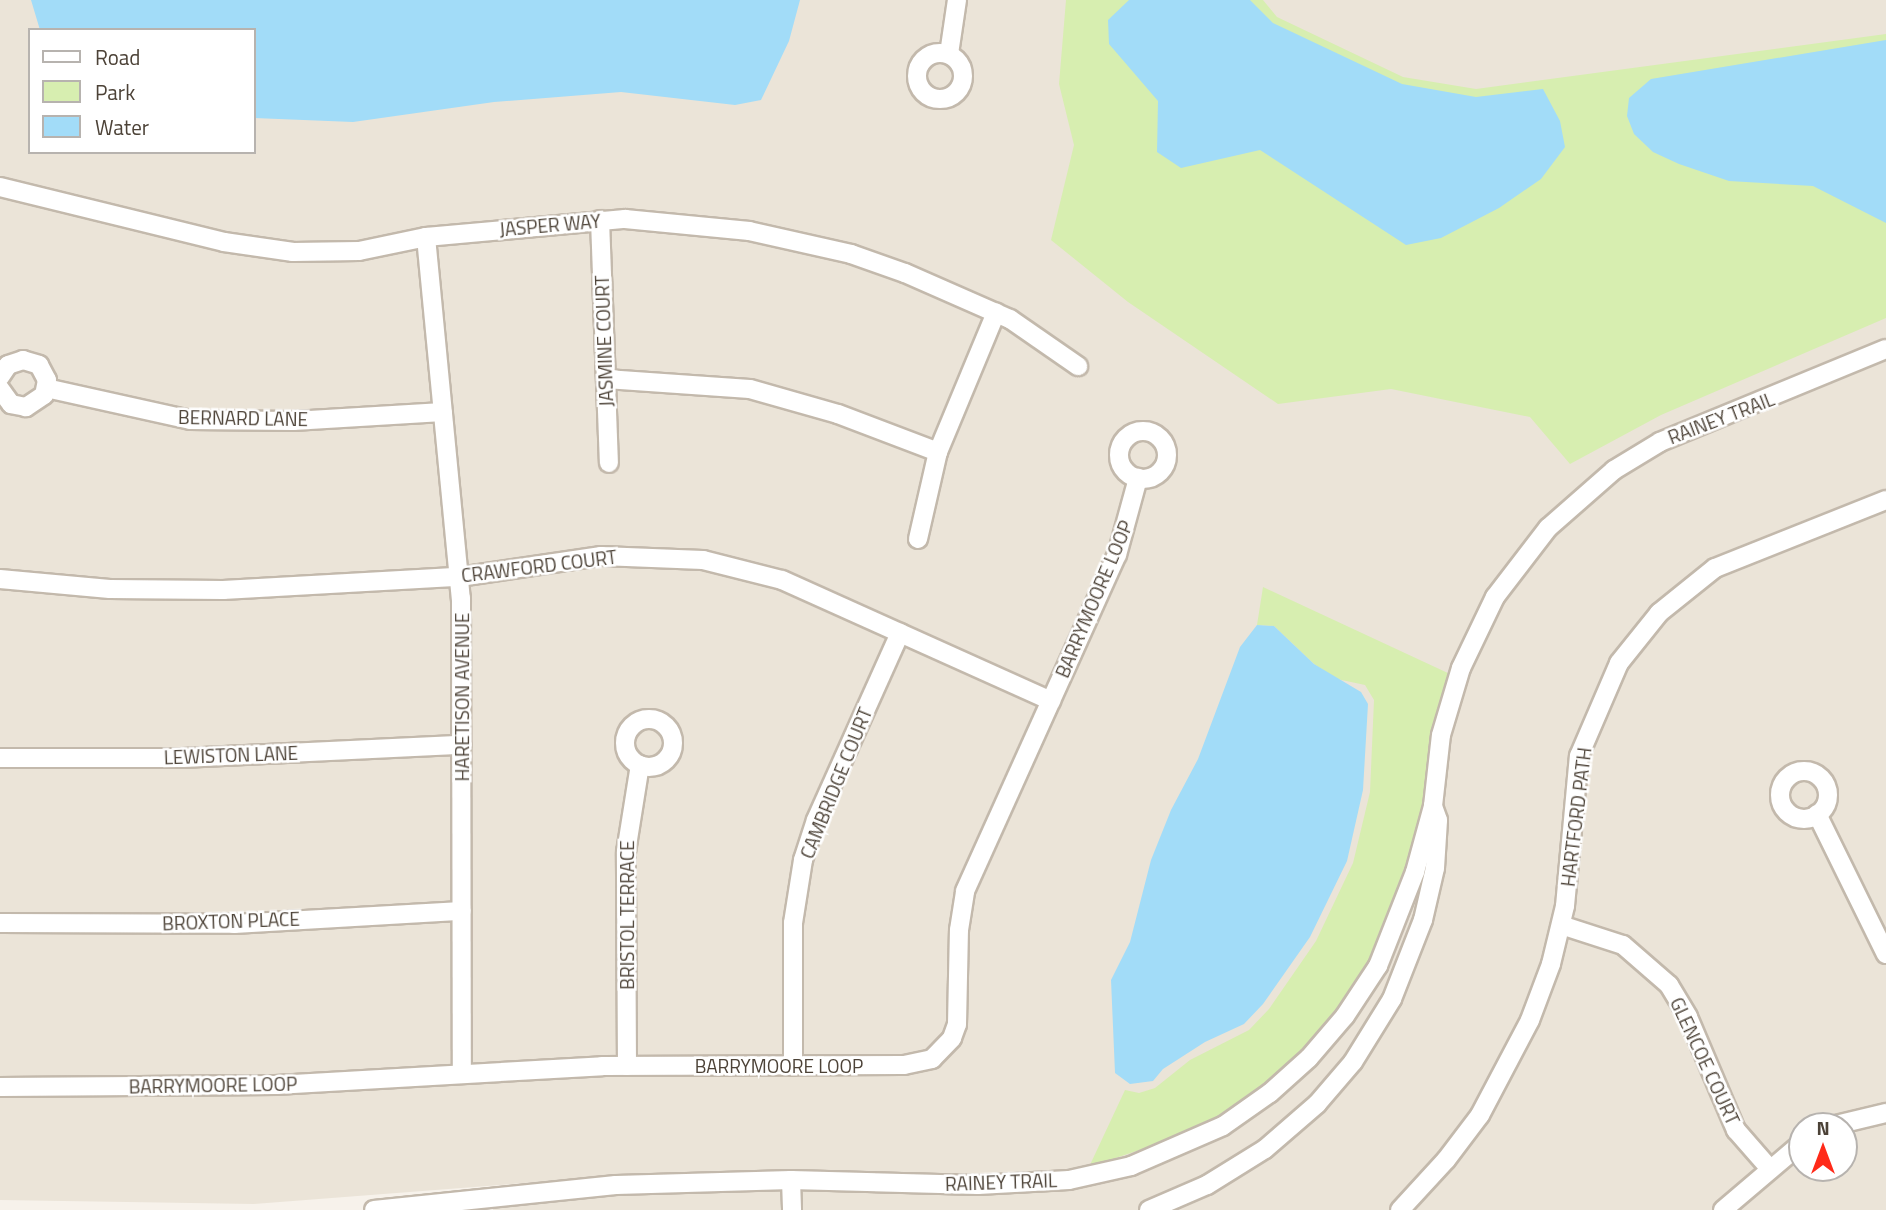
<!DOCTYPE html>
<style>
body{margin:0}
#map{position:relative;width:1886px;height:1210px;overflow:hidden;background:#f7f2eb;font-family:"Titillium Web",sans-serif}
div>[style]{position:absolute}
.residential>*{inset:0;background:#ebe4d8}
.green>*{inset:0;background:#d7eeb0}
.water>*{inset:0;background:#a2dcf8}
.roads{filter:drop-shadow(2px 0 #c3b9ac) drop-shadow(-2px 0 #c3b9ac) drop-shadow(0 2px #c3b9ac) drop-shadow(0 -2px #c3b9ac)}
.minor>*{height:18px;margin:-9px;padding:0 9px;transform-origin:9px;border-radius:9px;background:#fff}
.minor>.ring{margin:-9px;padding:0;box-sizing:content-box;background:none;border:18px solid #fff;border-radius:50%}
span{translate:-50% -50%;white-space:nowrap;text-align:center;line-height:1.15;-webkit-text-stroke:5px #fff;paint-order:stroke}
.street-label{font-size:19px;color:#4c4237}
.legend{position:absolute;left:28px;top:28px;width:228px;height:126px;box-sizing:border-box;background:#fff;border:2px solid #b7b3af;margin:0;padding:9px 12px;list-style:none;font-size:21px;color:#4c4237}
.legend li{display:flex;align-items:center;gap:14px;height:35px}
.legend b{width:35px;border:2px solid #b7b3af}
.north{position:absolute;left:1788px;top:1112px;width:70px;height:70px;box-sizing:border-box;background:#fff;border:2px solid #b7b3af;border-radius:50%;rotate:0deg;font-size:19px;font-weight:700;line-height:28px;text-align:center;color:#4c4237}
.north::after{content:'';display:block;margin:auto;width:24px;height:32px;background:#ff2a19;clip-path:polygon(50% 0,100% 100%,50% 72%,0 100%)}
</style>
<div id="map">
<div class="residential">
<i style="clip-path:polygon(evenodd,0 0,1886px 0,1886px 1210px,493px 1210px,493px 1206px,616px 1195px,791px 1189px,1028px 1192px,1085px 1186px,1089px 1167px,978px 1176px,791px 1171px,615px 1176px,254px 1204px,0 1200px,0 0,30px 30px,254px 30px,254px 152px,30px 152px,30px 30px,0 0,1802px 1126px,1844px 1126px,1844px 1168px,1802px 1168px,1802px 1126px)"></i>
</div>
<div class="green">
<i style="clip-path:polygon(1066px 0,1263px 0,1277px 17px,1403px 77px,1476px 89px,1886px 34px,1886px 318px,1661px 415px,1570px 464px,1530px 417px,1391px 389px,1278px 404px,1128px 302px,1051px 240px,1074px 145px,1059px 84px)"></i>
<i style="clip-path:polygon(1263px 587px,1450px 674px,1434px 734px,1426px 799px,1408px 869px,1371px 961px,1339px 1010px,1303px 1052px,1244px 1102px,1190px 1133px,1089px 1167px,1125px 1090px,1139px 1093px,1155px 1088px,1190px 1060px,1249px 1030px,1269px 1009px,1316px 941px,1353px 863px,1370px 792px,1374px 700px,1365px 685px,1337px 679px,1314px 664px,1274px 626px,1257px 625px)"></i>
</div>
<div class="water">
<i style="clip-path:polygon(31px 0,800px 0,789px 41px,761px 100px,735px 105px,621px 92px,494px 102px,353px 122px,254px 118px,254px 30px,40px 30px)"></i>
<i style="clip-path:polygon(1129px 0,1250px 0,1273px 23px,1402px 84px,1476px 97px,1543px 89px,1560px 121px,1565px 147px,1541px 179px,1499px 208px,1441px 238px,1406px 245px,1260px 150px,1181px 168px,1157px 152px,1158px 101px,1109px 44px,1108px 20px)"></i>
<i style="clip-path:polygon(1886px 40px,1886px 223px,1813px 186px,1729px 181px,1679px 164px,1653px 152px,1634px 134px,1627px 116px,1629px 98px,1651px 79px)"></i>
<i style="clip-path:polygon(1257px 625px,1274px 626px,1314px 664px,1361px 692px,1368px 704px,1363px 790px,1347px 861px,1310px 937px,1263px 1004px,1244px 1024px,1205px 1042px,1163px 1069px,1153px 1081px,1130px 1084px,1115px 1073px,1111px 980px,1130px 942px,1151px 860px,1171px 810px,1198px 759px,1240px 647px)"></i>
</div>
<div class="roads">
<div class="minor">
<i class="ring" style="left:917px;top:53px;width:28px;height:28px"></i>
<i style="left:949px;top:54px;width:55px;rotate:-81.6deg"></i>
<i style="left:0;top:187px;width:231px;rotate:13.8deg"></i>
<i style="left:224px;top:242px;width:70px;rotate:8.2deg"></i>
<i style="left:293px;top:252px;width:66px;rotate:-0.9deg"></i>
<i style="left:359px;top:251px;width:68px;rotate:-11.8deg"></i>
<i style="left:426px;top:237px;width:200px;rotate:-5.2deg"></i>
<i style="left:625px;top:219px;width:125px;rotate:5.5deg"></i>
<i style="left:749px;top:231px;width:105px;rotate:12.7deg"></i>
<i style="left:851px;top:254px;width:57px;rotate:19.4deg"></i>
<i style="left:905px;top:273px;width:115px;rotate:23.7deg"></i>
<i style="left:1010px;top:319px;width:83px;rotate:34.7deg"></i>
<i style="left:600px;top:220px;width:243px;rotate:87.9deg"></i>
<i style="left:426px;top:237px;width:363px;rotate:84.5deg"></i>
<i style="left:461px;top:598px;width:476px;rotate:89.9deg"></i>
<i style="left:0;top:377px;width:14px;rotate:-56deg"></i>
<i style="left:8px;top:365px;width:16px;rotate:-18deg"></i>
<i style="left:23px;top:360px;width:17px;rotate:17deg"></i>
<i style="left:39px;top:365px;width:17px;rotate:62deg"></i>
<i style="left:47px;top:380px;width:15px;rotate:101deg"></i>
<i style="left:44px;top:395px;width:22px;rotate:146deg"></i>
<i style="left:26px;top:407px;width:15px;rotate:-169deg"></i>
<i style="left:11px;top:404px;width:19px;rotate:-126deg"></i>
<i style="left:606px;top:379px;width:144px;rotate:4deg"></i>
<i style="left:750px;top:389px;width:91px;rotate:15.9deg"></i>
<i style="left:838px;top:414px;width:107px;rotate:20.8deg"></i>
<i style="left:46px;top:388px;width:148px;rotate:12.5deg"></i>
<i style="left:190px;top:420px;width:103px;rotate:0.6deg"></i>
<i style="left:293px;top:421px;width:150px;rotate:-3.4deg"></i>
<i class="ring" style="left:1119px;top:431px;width:30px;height:30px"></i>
<i style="left:918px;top:539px;width:89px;rotate:-77.1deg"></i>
<i style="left:938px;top:452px;width:151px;rotate:-67.4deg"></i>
<i style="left:0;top:579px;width:110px;rotate:5.2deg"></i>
<i style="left:110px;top:589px;width:113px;rotate:0.5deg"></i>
<i style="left:223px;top:590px;width:236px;rotate:-3.2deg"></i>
<i style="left:459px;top:577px;width:144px;rotate:-8.4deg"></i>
<i style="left:601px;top:556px;width:102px;rotate:2.2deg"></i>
<i style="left:703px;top:560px;width:81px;rotate:14.2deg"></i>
<i style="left:782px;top:580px;width:295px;rotate:24.2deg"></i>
<i class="ring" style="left:625px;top:719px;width:30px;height:30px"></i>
<i style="left:0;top:758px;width:182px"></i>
<i style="left:182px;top:758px;width:280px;rotate:-2.7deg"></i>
<i class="ring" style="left:1780px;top:771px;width:30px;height:30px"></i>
<i style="left:1817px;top:814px;width:156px;rotate:63.8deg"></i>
<i style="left:0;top:923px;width:234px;rotate:0.2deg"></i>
<i style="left:234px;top:924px;width:228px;rotate:-3.3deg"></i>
<i style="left:1561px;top:925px;width:65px;rotate:17.9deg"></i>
<i style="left:1623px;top:945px;width:61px;rotate:41deg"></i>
<i style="left:1669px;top:985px;width:37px;rotate:59deg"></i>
<i style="left:1688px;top:1017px;width:123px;rotate:67deg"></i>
<i style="left:1736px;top:1130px;width:52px;rotate:48.9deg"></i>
<i style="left:627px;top:1066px;width:214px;rotate:-90.3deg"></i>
<i style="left:626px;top:852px;width:88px;rotate:-80.9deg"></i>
<i style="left:793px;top:1066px;width:143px;rotate:-90deg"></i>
<i style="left:793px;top:923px;width:64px;rotate:-81deg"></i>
<i style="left:803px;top:860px;width:42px;rotate:-72deg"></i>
<i style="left:816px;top:820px;width:205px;rotate:-65.8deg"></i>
<i style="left:0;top:1087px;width:276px;rotate:-0.4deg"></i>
<i style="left:276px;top:1085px;width:327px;rotate:-3.3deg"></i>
<i style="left:602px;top:1066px;width:302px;rotate:-0.2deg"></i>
<i style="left:904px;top:1065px;width:29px;rotate:-12deg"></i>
<i style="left:932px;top:1059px;width:29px;rotate:-46deg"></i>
<i style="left:952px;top:1038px;width:15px;rotate:-70deg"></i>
<i style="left:957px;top:1024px;width:94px;rotate:-88.8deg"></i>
<i style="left:959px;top:930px;width:39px;rotate:-81deg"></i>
<i style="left:965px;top:891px;width:369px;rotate:-65.7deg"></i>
<i style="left:1117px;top:555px;width:80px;rotate:-74.7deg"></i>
<i style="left:1832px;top:1126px;width:56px;rotate:-13.5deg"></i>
<i style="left:791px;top:1180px;width:30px;rotate:88deg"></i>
<i style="left:374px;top:1210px;width:243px;rotate:-5.9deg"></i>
<i style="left:616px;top:1185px;width:175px;rotate:-1.6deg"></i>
<i style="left:791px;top:1180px;width:187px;rotate:1.5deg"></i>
<i style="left:978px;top:1185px;width:91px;rotate:-3.1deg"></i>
<i style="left:1069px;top:1180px;width:64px;rotate:-12.7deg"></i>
<i style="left:1131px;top:1166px;width:100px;rotate:-23.5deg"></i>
<i style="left:1223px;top:1126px;width:57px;rotate:-35.1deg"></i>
<i style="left:1270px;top:1093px;width:52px;rotate:-41.9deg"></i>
<i style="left:1309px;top:1058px;width:55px;rotate:-49.4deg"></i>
<i style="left:1345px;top:1016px;width:60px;rotate:-56.6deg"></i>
<i style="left:1378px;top:966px;width:101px;rotate:-68.5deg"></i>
<i style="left:1415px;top:872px;width:68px;rotate:-74.7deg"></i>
<i style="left:1433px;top:806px;width:71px;rotate:-83.6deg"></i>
<i style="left:1441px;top:735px;width:70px;rotate:-73.4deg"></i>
<i style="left:1461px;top:668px;width:79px;rotate:-64.4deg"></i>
<i style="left:1495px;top:597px;width:87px;rotate:-52.5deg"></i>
<i style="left:1548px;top:528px;width:88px;rotate:-41.3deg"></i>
<i style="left:1614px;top:470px;width:54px;rotate:-31.3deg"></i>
<i style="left:1660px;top:442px;width:244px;rotate:-22.4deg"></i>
<i style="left:1149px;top:1210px;width:63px;rotate:-23.3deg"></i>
<i style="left:1207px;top:1185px;width:68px;rotate:-31.8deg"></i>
<i style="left:1265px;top:1149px;width:69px;rotate:-40.9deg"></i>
<i style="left:1317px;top:1104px;width:55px;rotate:-49.4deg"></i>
<i style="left:1353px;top:1062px;width:74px;rotate:-58.2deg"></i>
<i style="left:1392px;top:999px;width:85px;rotate:-68.6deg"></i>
<i style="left:1423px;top:920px;width:53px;rotate:-77deg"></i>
<i style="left:1435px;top:868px;width:48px;rotate:-86.4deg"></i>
<i style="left:1438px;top:820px;width:15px;rotate:-110deg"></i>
<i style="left:1400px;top:1210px;width:68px;rotate:-47.4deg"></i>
<i style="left:1446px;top:1160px;width:56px;rotate:-52.9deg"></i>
<i style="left:1480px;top:1115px;width:107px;rotate:-62.2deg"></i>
<i style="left:1530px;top:1020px;width:60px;rotate:-69.4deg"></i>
<i style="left:1551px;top:964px;width:60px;rotate:-76.4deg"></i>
<i style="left:1565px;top:906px;width:151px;rotate:-84.7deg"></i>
<i style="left:1579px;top:756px;width:101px;rotate:-66.7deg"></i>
<i style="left:1619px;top:663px;width:64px;rotate:-51.3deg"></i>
<i style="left:1659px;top:613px;width:72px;rotate:-38.8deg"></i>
<i style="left:1715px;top:568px;width:184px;rotate:-21.7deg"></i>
<i style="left:1723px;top:1210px;width:104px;rotate:-40.3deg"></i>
</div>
</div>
<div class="street-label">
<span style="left:550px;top:225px;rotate:-5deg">JASPER WAY</span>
<span style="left:604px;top:341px;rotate:-92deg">JASMINE COURT</span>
<span style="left:243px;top:418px;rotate:1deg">BERNARD LANE</span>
<span style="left:1721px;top:418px;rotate:-21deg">RAINEY TRAIL</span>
<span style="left:539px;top:566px;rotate:-7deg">CRAWFORD COURT</span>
<span style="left:1094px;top:599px;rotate:-67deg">BARRYMOORE LOOP</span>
<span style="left:462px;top:697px;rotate:-90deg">HARETISON AVENUE</span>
<span style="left:231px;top:755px;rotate:-2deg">LEWISTON LANE</span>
<span style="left:836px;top:783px;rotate:-68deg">CAMBRIDGE COURT</span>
<span style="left:1576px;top:817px;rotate:-83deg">HARTFORD PATH</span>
<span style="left:627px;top:915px;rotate:-90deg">BRISTOL TERRACE</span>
<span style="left:231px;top:921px;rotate:-2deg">BROXTON PLACE</span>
<span style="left:1705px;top:1061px;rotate:65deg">GLENCOE COURT</span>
<span style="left:779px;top:1066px">BARRYMOORE LOOP</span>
<span style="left:213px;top:1085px;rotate:-1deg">BARRYMOORE LOOP</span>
<span style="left:1001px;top:1182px;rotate:-2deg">RAINEY TRAIL</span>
</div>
<ul class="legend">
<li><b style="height:9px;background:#fff"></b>Road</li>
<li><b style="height:19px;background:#d7eeb0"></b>Park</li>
<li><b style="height:19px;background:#a2dcf8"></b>Water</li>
</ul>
<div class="north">N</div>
</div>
